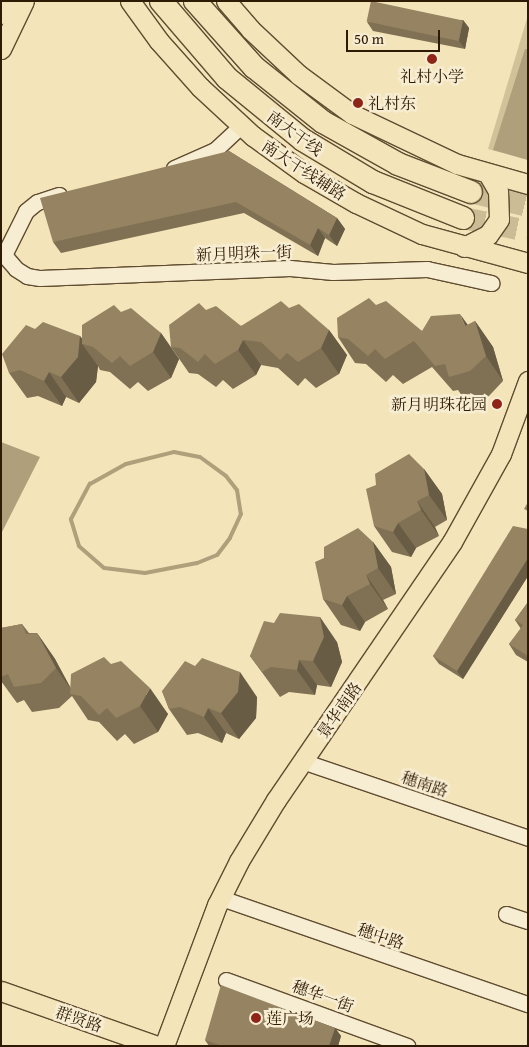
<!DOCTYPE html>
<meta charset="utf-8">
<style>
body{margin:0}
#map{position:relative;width:529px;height:1047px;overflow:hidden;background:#f3e4b9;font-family:"Gentium Book Plus","Noto Serif SC",serif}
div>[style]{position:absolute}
.green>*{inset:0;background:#d2c29a}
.water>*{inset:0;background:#b09f7b}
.stream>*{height:4px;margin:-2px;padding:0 2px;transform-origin:2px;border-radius:2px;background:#b09f7b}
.highway-tunnel>*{height:22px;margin-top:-11px;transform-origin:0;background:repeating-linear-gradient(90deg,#ccbc95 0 22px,transparent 0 33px)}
.roads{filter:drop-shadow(1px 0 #604c30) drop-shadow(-1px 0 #604c30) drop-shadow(0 1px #604c30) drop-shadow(0 -1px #604c30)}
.minor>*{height:15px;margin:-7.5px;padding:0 7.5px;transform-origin:7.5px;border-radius:7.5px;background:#f7edd2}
.major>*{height:19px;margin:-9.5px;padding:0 9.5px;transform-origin:9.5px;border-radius:9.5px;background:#f3e4b9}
.highway>*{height:22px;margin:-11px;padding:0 11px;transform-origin:11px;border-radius:11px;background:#f3e4b9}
.wall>*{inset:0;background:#807154}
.shaded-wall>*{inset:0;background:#685c45}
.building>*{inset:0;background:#958362;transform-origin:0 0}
.dots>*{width:14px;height:14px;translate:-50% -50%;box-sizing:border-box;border:2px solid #f7edd2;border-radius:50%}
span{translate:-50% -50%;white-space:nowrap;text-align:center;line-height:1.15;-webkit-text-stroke:5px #f7edd2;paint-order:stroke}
.poi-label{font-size:16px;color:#2f1a03}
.left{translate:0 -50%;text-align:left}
.right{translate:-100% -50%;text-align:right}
.street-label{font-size:16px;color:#2f1a03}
.frame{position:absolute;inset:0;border:2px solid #2f1a03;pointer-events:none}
.scale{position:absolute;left:346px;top:30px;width:94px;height:22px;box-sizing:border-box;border:2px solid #2f1a03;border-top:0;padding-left:6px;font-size:15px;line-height:18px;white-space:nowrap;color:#2f1a03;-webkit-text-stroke:4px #f7edd2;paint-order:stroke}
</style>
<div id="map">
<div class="green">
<i style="clip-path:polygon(528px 15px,528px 160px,488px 149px)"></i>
</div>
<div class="water">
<i style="clip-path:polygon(525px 49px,528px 49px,528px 160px,493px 150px)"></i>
<i style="clip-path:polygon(1px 442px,40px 457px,1px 534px)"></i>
</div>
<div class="stream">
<i style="left:174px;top:452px;width:26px;rotate:11deg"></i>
<i style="left:200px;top:457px;width:32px;rotate:36deg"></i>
<i style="left:226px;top:476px;width:18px;rotate:52deg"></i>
<i style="left:237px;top:490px;width:24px;rotate:81deg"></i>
<i style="left:241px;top:514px;width:26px;rotate:115deg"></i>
<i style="left:230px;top:538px;width:21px;rotate:127deg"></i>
<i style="left:217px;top:555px;width:22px;rotate:158deg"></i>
<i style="left:197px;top:563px;width:53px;rotate:169.1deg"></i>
<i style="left:145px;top:573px;width:41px;rotate:-173deg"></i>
<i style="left:104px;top:568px;width:33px;rotate:-139deg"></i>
<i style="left:79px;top:546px;width:28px;rotate:-107deg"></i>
<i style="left:71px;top:519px;width:40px;rotate:-62deg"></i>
<i style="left:90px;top:484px;width:41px;rotate:-29.1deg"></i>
<i style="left:126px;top:464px;width:49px;rotate:-14deg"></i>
</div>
<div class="highway-tunnel">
<i style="left:471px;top:192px;width:59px;rotate:13.8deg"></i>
<i style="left:463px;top:218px;width:66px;rotate:11.3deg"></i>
</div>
<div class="roads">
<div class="minor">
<i style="left:174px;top:168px;width:45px;rotate:-23.7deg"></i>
<i style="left:215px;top:150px;width:35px;rotate:-43deg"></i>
<i style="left:59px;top:195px;width:23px;rotate:162deg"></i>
<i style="left:37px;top:202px;width:14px;rotate:141deg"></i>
<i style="left:26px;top:211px;width:49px;rotate:116.6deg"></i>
<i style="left:4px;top:255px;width:18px;rotate:49deg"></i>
<i style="left:16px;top:269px;width:13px;rotate:32deg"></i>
<i style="left:27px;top:276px;width:13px;rotate:9deg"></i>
<i style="left:40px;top:278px;width:250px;rotate:-2.3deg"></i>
<i style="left:290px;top:268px;width:43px;rotate:5.3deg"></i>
<i style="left:333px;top:272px;width:94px;rotate:-1.8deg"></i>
<i style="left:427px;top:269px;width:66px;rotate:12.3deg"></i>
<i style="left:311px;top:764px;width:229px;rotate:18.8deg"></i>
<i style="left:224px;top:899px;width:322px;rotate:19.1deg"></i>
<i style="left:506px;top:914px;width:23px;rotate:18deg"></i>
<i style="left:226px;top:980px;width:193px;rotate:20deg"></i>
</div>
<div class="major">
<i style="left:130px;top:1px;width:49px;rotate:54.1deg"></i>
<i style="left:159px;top:41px;width:62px;rotate:48.3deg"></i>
<i style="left:200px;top:87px;width:72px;rotate:42.8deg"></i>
<i style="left:253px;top:136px;width:63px;rotate:36deg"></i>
<i style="left:304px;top:173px;width:60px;rotate:30deg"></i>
<i style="left:356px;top:203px;width:73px;rotate:25.2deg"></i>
<i style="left:422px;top:234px;width:110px;rotate:15.3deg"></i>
<i style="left:226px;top:1px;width:37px;rotate:49deg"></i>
<i style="left:250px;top:29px;width:67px;rotate:43.2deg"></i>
<i style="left:299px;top:75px;width:66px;rotate:36.3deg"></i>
<i style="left:352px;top:114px;width:116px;rotate:25.5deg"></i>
<i style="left:457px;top:164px;width:74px;rotate:15.7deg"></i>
<i style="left:1px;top:49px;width:53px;rotate:-64.4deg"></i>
<i style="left:464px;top:247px;width:27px;rotate:-27deg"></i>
<i style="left:488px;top:235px;width:19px;rotate:-55deg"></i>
<i style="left:499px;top:219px;width:28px;rotate:-92deg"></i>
<i style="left:498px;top:191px;width:20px;rotate:-120deg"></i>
<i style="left:1px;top:991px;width:165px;rotate:19.4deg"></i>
<i style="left:164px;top:1046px;width:151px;rotate:-69.4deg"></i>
<i style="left:217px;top:905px;width:49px;rotate:-63.4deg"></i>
<i style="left:239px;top:861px;width:71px;rotate:-58.8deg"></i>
<i style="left:276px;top:800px;width:312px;rotate:-55.7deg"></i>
<i style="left:452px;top:542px;width:101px;rotate:-60.9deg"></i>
<i style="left:501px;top:454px;width:78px;rotate:-69.7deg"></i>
</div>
<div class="highway">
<i style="left:161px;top:1px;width:101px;rotate:49.4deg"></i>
<i style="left:227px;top:78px;width:98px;rotate:39.2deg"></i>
<i style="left:303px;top:140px;width:82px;rotate:31deg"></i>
<i style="left:373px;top:182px;width:97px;rotate:21.8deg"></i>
<i style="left:195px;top:1px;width:89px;rotate:48.2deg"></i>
<i style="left:254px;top:67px;width:88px;rotate:38.6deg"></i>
<i style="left:323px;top:122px;width:86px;rotate:29.2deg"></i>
<i style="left:398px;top:164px;width:78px;rotate:21deg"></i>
<i style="left:1px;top:13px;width:14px;rotate:-56deg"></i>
</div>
</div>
<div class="wall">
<i style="clip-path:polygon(463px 20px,469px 28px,465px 49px,373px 31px,367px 22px)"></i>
<i style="clip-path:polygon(229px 151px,337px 218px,345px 229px,337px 246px,325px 238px,318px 256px,244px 213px,61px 253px,53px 242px)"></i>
<i style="clip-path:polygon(376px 305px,422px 331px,468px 325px,475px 321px,493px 347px,503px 381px,488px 397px,467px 403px,458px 390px,453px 391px,432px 367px,403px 384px,393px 375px,386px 382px,366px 364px,355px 363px,338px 337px)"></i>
<i style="clip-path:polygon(289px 308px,329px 330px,347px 355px,339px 374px,316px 388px,305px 378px,298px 386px,278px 368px,261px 365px,256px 375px,233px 389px,223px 380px,216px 387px,198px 374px,189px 373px,171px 347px,206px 310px,241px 326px)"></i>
<i style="clip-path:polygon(121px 312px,161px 333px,179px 359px,171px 378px,148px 391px,138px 382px,130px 389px,110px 372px,100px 370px,98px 366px,96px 382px,79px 403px,66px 397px,62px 406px,38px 396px,27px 398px,9px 373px,35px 329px,80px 336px,82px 339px)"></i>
<i style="clip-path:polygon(424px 469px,442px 494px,447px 520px,435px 527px,439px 536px,416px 548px,411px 557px,392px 552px,374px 526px)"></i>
<i style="clip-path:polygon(528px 529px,528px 576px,463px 679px,439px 664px,433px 656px)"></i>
<i style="clip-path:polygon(373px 542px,391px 567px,396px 594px,383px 600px,388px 609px,365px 622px,360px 631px,341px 625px,323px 599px)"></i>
<i style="clip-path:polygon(528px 602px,528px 662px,516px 655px,509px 644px,521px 629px,515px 620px)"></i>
<i style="clip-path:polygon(274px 623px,337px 642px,342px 662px,331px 687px,317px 685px,315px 695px,289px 692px,280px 697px,250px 656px)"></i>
<i style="clip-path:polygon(22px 624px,29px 633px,37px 633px,55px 659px,70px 688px,111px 664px,168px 714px,158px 732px,134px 744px,125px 734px,117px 741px,99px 722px,88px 720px,72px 696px,59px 708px,32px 712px,24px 700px,17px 703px,1px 681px,1px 628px)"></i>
<i style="clip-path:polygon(162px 691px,257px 697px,256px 718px,239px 739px,226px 733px,222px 743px,198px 733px,187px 735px,169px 709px)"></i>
<i style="clip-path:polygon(335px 1028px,341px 1036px,338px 1046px,209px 1046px,205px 1040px)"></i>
</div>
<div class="shaded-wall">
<i style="clip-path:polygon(463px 20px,469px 28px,465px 49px,459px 41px)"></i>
<i style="clip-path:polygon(337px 218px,345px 229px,337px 246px,329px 235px)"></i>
<i style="clip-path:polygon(318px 228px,325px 238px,318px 256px,310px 245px)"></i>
<i style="clip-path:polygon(460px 314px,478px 339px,465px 326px)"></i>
<i style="clip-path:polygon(475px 321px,493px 347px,503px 381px,486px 356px)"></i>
<i style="clip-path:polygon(329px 330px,347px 355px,339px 374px,321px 348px)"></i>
<i style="clip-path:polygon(161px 333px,179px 359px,171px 378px,153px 352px)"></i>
<i style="clip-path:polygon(80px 336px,87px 345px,82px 344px,98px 366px,96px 382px,79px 403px,61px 377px)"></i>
<i style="clip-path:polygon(243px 340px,261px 365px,256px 375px,238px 350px)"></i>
<i style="clip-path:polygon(49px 372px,66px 397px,62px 406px,44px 381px)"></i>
<i style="clip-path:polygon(424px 469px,442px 494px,447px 520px,429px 495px)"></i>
<i style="clip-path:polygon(417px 501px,435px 527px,439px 536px,421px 510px)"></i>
<i style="clip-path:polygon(398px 523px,416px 548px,411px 557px,393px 532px)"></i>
<i style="clip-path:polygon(373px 542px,391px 567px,396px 594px,378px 568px)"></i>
<i style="clip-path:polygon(528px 558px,528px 576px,463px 679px,457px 671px)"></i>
<i style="clip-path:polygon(366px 575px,383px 600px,388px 609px,370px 584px)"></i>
<i style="clip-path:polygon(347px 596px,365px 622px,360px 631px,342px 605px)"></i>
<i style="clip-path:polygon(320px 617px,337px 642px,342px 662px,331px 687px,313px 661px)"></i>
<i style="clip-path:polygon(37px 633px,55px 659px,74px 694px,56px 668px)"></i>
<i style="clip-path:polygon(299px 660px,317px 685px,315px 695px,297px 670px)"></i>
<i style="clip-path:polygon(240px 672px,257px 697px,256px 718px,239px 739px,221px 713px)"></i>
<i style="clip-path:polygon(150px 688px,168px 714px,158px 732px,140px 706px)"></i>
<i style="clip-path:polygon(208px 708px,226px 733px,222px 743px,204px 717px)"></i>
<i style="clip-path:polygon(335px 1028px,341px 1036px,338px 1046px,329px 1046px)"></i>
</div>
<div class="building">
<i style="left:371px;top:1px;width:94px;height:21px;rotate:12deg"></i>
<i style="clip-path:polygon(229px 151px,337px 218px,329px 235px,318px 228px,310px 245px,236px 202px,53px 242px,40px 198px)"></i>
<i style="clip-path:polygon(369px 298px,376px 305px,386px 301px,422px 331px,431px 316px,460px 314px,465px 326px,475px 321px,486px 356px,470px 371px,449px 377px,445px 364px,435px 366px,414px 341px,385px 359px,375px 349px,368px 356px,348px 339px,338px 337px,337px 318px)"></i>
<i style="clip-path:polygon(281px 301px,289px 308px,299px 304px,329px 330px,321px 348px,298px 362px,287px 353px,280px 360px,261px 342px,243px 340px,238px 350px,215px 364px,205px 354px,198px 362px,180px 348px,171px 347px,169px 325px,199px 303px,206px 310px,216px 306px,241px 326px)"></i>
<i style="clip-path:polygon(114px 305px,121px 312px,131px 308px,161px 333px,153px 352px,130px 366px,120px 356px,112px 363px,93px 347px,82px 344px,82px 325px)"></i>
<i style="clip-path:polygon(43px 322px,80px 336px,78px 357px,61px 377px,49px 372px,44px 381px,20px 370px,9px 373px,2px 354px,26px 325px,35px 329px)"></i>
<i style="clip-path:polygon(409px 454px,424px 469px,429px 495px,417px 501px,421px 510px,398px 523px,393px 532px,374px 526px,366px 489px,376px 485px,375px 474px)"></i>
<i style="clip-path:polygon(528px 502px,528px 511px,524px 509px)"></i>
<i style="clip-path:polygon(513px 526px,528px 529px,528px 558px,457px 671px,433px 656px)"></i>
<i style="clip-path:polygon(358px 528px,373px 542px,378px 568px,366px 575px,370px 584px,347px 596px,342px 605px,323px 599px,315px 562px,324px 558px,324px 547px)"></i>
<i style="clip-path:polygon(528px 602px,528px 656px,509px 644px,523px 625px,515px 620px)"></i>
<i style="clip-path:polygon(280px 613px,320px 617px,324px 637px,313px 661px,299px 660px,297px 670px,271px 667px,262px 672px,250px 656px,264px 621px,274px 623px)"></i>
<i style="clip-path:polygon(22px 624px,26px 634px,37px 633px,56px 668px,41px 683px,14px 687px,8px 674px,1px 677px,1px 628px)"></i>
<i style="clip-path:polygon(104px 657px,111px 664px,121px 661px,150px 688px,140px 706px,116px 718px,107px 708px,99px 715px,81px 696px,70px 694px,71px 674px)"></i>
<i style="clip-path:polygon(202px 658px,240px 672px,238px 692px,221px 713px,208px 708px,204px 717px,180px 707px,169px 709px,162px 691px,185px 661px,195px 666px)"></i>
<i style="clip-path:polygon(221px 985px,335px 1028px,329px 1046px,222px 1046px,205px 1040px)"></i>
</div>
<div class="dots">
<i style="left:432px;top:59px;background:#8f2418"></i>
<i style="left:358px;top:103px;background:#8f2418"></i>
<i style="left:497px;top:404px;background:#8f2418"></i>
<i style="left:256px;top:1018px;background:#8f2418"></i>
</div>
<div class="poi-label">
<span style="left:432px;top:76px">礼村小学</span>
<span class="left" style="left:368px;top:103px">礼村东</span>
<span class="right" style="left:487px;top:404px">新月明珠花园</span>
<span class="left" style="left:266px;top:1018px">莲广场</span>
</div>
<div class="street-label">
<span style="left:295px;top:133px;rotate:36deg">南大干线</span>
<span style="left:304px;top:170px;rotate:33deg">南大干线辅路</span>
<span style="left:244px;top:253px;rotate:-2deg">新月明珠一街</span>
<span style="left:339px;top:710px;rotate:-55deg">景华南路</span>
<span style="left:425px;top:784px;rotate:19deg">穗南路</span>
<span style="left:381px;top:936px;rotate:19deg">穗中路</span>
<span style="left:323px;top:996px;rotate:20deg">穗华一街</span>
<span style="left:79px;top:1019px;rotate:19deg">群贤路</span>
</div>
<div class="frame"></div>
<div class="scale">50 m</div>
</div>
